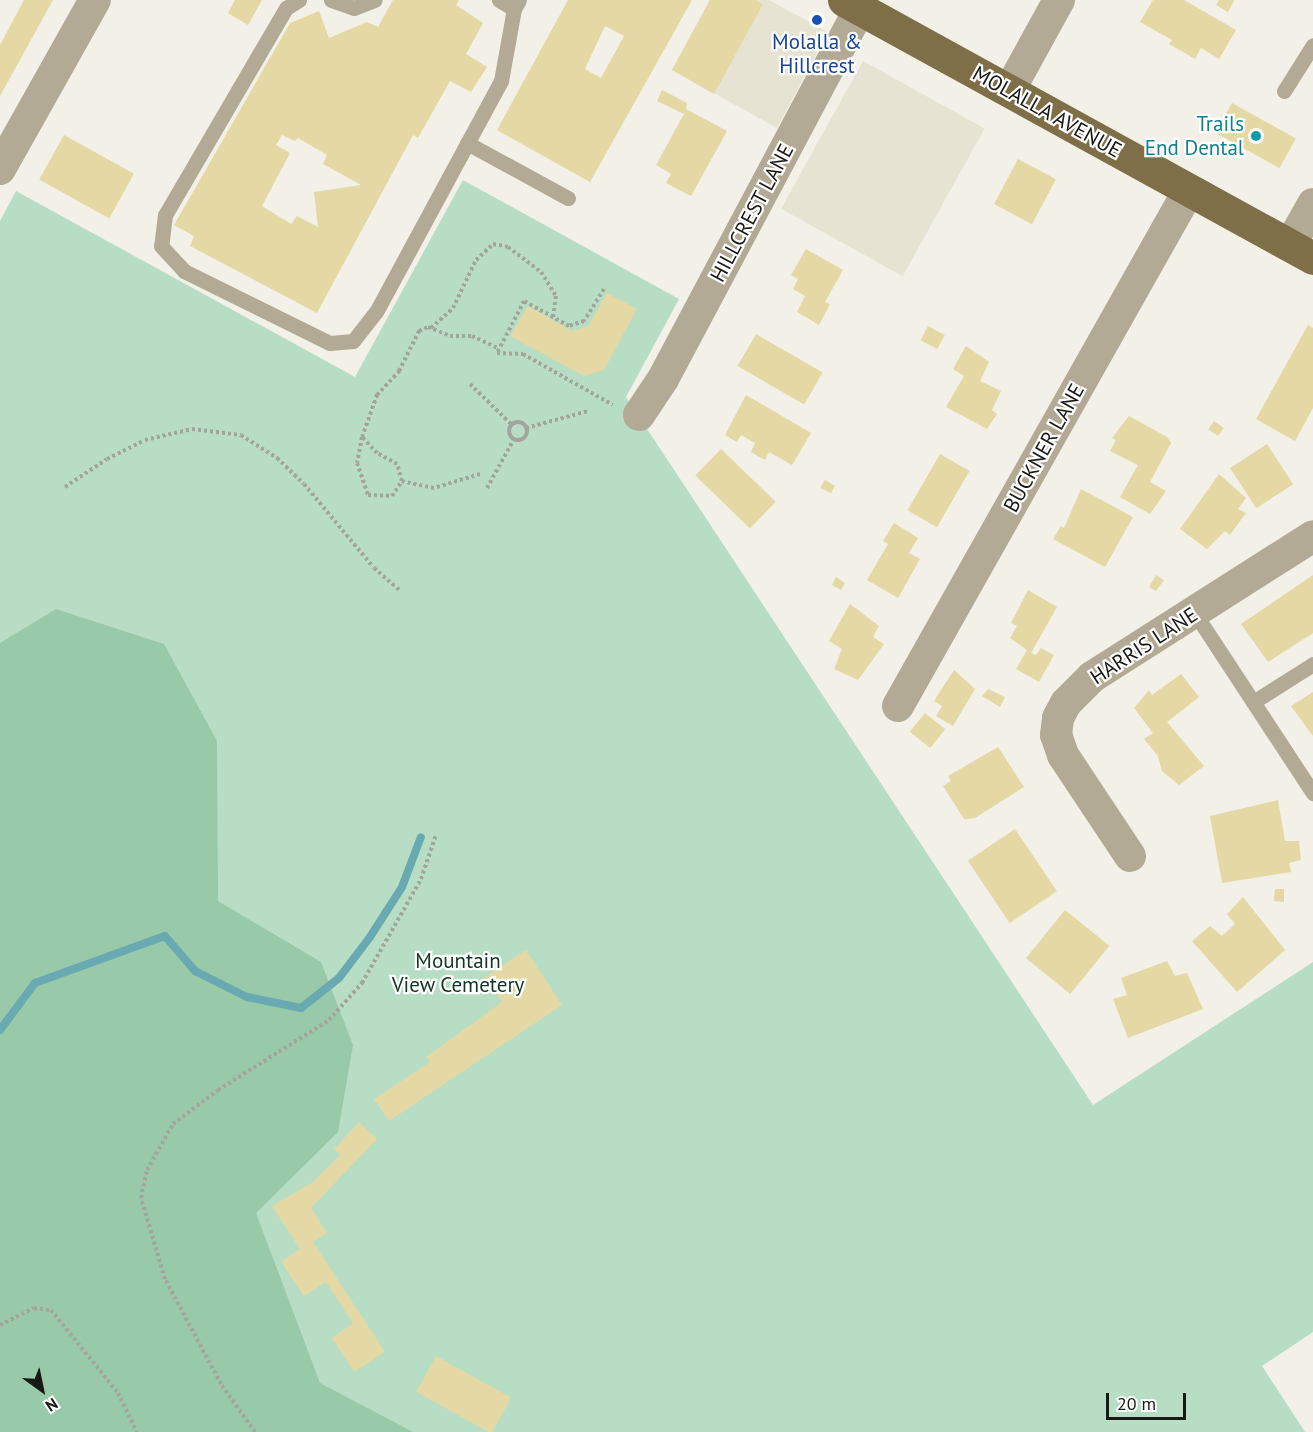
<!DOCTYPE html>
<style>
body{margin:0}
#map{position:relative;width:1313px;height:1432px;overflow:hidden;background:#f2f0e7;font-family:"PT Sans",sans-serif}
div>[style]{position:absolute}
.built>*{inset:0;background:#e7e3d3;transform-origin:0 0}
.green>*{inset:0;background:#b7dec4}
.forest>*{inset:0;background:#98c9a9}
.stream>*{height:8px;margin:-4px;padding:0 4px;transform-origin:4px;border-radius:4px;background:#68a9b2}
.building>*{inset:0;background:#e4d8a5;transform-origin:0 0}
.path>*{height:4px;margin-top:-2px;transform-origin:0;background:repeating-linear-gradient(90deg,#a4a39c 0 3px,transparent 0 6px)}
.path>.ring{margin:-2px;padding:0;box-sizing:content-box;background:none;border:4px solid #a4a39c;border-radius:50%}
.lane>*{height:15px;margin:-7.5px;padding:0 7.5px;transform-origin:7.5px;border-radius:7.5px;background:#b2aa95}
.street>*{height:32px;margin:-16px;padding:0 16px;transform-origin:16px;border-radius:16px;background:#b2aa95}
.primary>*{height:33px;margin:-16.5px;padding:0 16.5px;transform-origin:16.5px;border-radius:16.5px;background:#7f6f49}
.dots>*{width:16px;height:16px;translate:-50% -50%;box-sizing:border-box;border:3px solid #fff;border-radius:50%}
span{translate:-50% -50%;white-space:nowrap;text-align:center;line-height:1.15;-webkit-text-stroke:4.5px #fff;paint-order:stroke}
.transit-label{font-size:21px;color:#164399}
.street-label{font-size:21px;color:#181815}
.culture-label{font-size:21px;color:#0d838f}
.right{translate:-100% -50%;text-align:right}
.park-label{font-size:21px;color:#103621}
.north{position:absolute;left:12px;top:1360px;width:60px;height:60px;-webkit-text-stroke:4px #fff;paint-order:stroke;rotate:147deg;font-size:16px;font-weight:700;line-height:24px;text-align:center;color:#181815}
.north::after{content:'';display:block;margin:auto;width:21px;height:27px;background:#181815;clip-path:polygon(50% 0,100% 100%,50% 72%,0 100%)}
.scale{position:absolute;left:1106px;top:1393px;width:80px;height:27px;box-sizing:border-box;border:3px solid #181815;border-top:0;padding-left:8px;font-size:18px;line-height:21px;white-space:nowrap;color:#181815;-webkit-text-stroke:4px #fff;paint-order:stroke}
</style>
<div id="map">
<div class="built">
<i style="clip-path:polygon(710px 0,769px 0,828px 32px,777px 128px,672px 70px)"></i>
<i style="left:863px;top:61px;width:139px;height:169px;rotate:29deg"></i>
</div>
<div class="green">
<i style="clip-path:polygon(463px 180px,679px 299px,626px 397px,1093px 1105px,1313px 962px,1313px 1332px,1262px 1366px,1305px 1432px,0 1432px,0 221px,16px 191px,355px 377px)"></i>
</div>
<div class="forest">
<i style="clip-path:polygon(56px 609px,164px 644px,217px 741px,218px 901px,321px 962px,353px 1045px,338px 1132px,256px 1213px,320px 1383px,413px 1432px,0 1432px,0 643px)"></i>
</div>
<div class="stream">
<i style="left:0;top:1030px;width:59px;rotate:-53.3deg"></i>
<i style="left:35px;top:983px;width:138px;rotate:-19.9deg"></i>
<i style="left:165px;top:936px;width:46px;rotate:49.4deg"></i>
<i style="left:195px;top:971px;width:58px;rotate:26.6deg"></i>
<i style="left:247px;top:997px;width:55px;rotate:11.5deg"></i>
<i style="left:301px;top:1008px;width:48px;rotate:-38.3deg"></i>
<i style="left:339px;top:978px;width:51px;rotate:-52.9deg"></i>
<i style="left:370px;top:937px;width:59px;rotate:-57.4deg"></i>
<i style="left:402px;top:887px;width:53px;rotate:-69.2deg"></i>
</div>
<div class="building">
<i style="clip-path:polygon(24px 0,53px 0,0 96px,0 45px)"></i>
<i style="clip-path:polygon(235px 0,262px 0,248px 25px,228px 13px)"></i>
<i style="clip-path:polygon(evenodd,393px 0,459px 0,456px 5px,483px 23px,466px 54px,487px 67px,471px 92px,450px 81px,418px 138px,413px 135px,317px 313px,190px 246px,194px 236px,174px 225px,290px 23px,319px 11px,329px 38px,367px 22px,378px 27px,393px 0,282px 135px,295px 141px,298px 138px,327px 155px,323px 164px,361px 185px,314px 192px,318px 227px,297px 216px,291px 224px,262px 206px,290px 153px,276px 145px,282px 135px)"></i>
<i style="clip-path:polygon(evenodd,568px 0,692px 0,590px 182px,497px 130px,568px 0,605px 26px,624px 36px,601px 78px,585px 69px,605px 26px)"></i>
<i style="clip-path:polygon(710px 0,755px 0,763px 4px,714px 94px,672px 70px)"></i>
<i style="clip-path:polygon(1153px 0,1184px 0,1236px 30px,1219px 59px,1201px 48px,1195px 59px,1169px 44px,1172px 40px,1140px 22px)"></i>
<i style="clip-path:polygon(1219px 0,1233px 0,1234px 1px,1228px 12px,1216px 5px)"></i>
<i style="clip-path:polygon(662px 90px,687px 103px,686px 109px,727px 131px,691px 196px,666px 183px,671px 174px,656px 165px,684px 114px,657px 101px)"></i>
<i style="left:1232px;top:103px;width:73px;height:34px;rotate:29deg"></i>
<i style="left:64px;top:135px;width:80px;height:51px;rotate:29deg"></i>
<i style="left:1018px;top:159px;width:43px;height:51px;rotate:28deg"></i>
<i style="clip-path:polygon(806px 249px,843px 270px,825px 302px,830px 304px,819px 325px,797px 312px,805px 296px,793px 289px,798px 279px,791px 275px)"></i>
<i style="clip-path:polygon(607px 293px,637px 309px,604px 370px,584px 376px,510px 336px,528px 306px,572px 331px,588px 326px)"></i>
<i style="clip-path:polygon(1308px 325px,1313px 328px,1313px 408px,1295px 441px,1256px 419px)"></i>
<i style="left:928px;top:326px;width:19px;height:16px;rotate:28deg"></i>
<i style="left:756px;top:334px;width:77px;height:37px;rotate:30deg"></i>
<i style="clip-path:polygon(966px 346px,989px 362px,980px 381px,1001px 391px,992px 410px,997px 414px,987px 429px,946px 407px,964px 376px,953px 369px)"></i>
<i style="clip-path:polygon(746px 395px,811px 433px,792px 465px,769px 452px,765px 460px,751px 452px,755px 443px,741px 435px,737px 442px,725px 435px)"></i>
<i style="clip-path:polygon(1129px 416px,1167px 437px,1171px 443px,1150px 482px,1166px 491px,1150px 514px,1120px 497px,1138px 465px,1110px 451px,1116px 440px,1112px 438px)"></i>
<i style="left:1214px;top:421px;width:12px;height:10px;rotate:35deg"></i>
<i style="left:1267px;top:444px;width:48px;height:44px;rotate:57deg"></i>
<i style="left:721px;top:449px;width:76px;height:37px;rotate:44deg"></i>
<i style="left:940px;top:454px;width:34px;height:65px;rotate:30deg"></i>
<i style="clip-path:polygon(1219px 474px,1246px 498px,1238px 509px,1246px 513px,1230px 535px,1225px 531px,1207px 549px,1180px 529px)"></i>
<i style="clip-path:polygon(825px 480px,835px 486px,831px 493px,820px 488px)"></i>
<i style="clip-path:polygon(1081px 489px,1133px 517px,1105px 567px,1053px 539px,1061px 526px,1064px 528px)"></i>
<i style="clip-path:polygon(894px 523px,918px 538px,909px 553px,920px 559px,898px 598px,867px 580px,888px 544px,883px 541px)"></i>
<i style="clip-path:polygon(1156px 575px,1164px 580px,1156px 591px,1149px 587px)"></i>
<i style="clip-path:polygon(1313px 575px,1313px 633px,1268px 662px,1241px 624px)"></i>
<i style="clip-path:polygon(836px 577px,845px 583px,841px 590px,832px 585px)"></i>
<i style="clip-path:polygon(1028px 590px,1057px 607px,1031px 653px,1036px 655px,1041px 648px,1054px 655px,1039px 682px,1016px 669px,1027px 650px,1010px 638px,1017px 626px,1011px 623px)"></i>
<i style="clip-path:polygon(850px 604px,879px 626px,873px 637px,884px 644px,858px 680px,834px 669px,842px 649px,829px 641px)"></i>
<i style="clip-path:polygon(954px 670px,975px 689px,953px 726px,936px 716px,942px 706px,934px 701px)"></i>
<i style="clip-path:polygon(1181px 674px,1199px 697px,1167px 722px,1204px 766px,1179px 785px,1162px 771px,1158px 756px,1144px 739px,1153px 733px,1134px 708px,1149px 690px,1152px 695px)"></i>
<i style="clip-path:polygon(988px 689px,1005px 697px,1000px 707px,982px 696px)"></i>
<i style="clip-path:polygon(1313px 692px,1313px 736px,1291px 706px)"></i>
<i style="left:925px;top:713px;width:26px;height:24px;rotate:39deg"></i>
<i style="clip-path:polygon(998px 747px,1024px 787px,975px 818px,964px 819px,943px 786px,951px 781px,948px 776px)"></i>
<i style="clip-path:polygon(1278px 800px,1285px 841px,1299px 841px,1301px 860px,1289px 863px,1291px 872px,1222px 883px,1210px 816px)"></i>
<i style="left:1015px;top:829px;width:75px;height:57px;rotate:56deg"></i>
<i style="clip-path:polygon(1275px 889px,1284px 889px,1284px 902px,1274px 901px)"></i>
<i style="clip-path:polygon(1243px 897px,1285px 950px,1237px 992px,1192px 941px,1210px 926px,1222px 936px,1235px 924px,1227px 914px)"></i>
<i style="left:1065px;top:910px;width:57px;height:62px;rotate:39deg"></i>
<i style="clip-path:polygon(526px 950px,562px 1005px,389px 1121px,374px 1099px,430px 1062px,426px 1057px,502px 1002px,485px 977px)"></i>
<i style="clip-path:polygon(1167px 961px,1175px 976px,1187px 973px,1203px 1009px,1128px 1038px,1113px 999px,1127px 995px,1121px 978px)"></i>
<i style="clip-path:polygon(359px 1122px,377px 1139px,311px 1208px,327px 1233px,313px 1242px,385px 1352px,354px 1372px,332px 1338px,353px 1323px,326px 1282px,304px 1296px,281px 1262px,300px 1249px,272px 1206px,313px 1182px,340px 1155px,334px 1149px)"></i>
<i style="left:436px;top:1356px;width:86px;height:41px;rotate:29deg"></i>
</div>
<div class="path">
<i style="left:604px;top:289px;width:38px;rotate:122deg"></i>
<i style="left:584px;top:321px;width:16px;rotate:162deg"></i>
<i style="left:569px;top:326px;width:51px;rotate:-150.9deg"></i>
<i style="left:524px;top:301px;width:59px;rotate:117.4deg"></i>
<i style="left:497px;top:353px;width:26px;rotate:2deg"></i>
<i style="left:523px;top:354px;width:103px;rotate:29.5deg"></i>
<i style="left:431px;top:328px;width:30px;rotate:-42deg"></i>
<i style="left:453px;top:308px;width:53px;rotate:-64.4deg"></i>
<i style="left:476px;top:260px;width:23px;rotate:-43deg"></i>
<i style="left:493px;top:244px;width:15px;rotate:11deg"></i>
<i style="left:508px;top:247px;width:41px;rotate:37.1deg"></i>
<i style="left:541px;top:272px;width:28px;rotate:58deg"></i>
<i style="left:556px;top:296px;width:21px;rotate:98deg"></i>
<i style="left:470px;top:384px;width:59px;rotate:44.3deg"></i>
<i class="ring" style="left:509px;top:422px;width:14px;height:14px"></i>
<i style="left:526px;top:428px;width:64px;rotate:-15.3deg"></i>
<i style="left:362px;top:437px;width:26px;rotate:101deg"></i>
<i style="left:357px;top:463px;width:34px;rotate:71deg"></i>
<i style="left:368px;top:495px;width:24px;rotate:2deg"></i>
<i style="left:392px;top:496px;width:18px;rotate:-56deg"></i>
<i style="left:480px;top:474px;width:48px;rotate:163.1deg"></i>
<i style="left:434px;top:488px;width:33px;rotate:-168deg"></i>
<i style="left:402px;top:481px;width:18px;rotate:-106deg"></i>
<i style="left:397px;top:464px;width:23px;rotate:-151deg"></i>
<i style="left:377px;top:453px;width:22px;rotate:-133deg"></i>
<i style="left:362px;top:437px;width:45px;rotate:-70.3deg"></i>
<i style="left:377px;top:395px;width:33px;rotate:-47deg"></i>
<i style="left:399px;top:371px;width:45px;rotate:-63.4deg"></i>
<i style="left:419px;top:331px;width:10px;rotate:-24deg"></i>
<i style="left:428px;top:327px;width:24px;rotate:22deg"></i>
<i style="left:450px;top:336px;width:22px"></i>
<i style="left:472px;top:336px;width:29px;rotate:25deg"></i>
<i style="left:65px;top:487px;width:50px;rotate:-33.7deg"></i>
<i style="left:107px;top:459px;width:42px;rotate:-26.6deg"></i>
<i style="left:145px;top:440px;width:48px;rotate:-13.2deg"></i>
<i style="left:192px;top:429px;width:49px;rotate:7deg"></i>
<i style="left:241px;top:435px;width:43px;rotate:32.6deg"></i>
<i style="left:277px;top:458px;width:37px;rotate:44deg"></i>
<i style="left:304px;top:484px;width:109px;rotate:50.2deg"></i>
<i style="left:374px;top:568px;width:35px;rotate:41deg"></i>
<i style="left:487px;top:488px;width:56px;rotate:-61.1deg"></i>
<i style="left:0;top:1325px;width:38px;rotate:-27deg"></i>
<i style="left:34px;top:1308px;width:17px;rotate:7deg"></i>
<i style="left:51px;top:1310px;width:107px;rotate:51.1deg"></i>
<i style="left:118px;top:1393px;width:43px;rotate:64deg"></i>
<i style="left:255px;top:1432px;width:59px;rotate:-125.3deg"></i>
<i style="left:221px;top:1384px;width:119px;rotate:-118.1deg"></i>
<i style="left:165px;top:1279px;width:84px;rotate:-106.5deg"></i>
<i style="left:141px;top:1198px;width:29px;rotate:-78deg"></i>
<i style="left:147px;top:1170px;width:53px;rotate:-60.5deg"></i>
<i style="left:173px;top:1124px;width:56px;rotate:-37.1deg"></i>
<i style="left:218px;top:1090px;width:131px;rotate:-32.2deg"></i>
<i style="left:329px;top:1020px;width:50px;rotate:-48.3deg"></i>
<i style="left:362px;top:983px;width:120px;rotate:-60.4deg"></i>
<i style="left:421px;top:879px;width:46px;rotate:-71.2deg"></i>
</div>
<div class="lane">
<i style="left:299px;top:0;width:15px;rotate:148deg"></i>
<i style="left:286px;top:8px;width:240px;rotate:120.3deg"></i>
<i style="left:165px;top:215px;width:31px;rotate:97deg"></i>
<i style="left:161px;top:246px;width:34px;rotate:47deg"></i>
<i style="left:184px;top:271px;width:163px;rotate:26.3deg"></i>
<i style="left:330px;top:343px;width:23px;rotate:-5deg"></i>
<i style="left:353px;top:341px;width:37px;rotate:-52deg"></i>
<i style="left:376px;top:312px;width:263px;rotate:-61.6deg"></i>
<i style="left:501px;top:81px;width:73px;rotate:-79.8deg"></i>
<i style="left:514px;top:9px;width:10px;rotate:-61deg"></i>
<i style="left:331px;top:0;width:24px;rotate:19deg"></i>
<i style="left:354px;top:8px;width:22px;rotate:-21deg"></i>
<i style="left:499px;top:0;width:17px;rotate:31deg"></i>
<i style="left:1284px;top:91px;width:54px;rotate:-57.8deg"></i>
<i style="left:467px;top:143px;width:115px;rotate:28.6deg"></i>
<i style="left:1194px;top:612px;width:217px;rotate:56.7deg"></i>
<i style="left:1253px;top:702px;width:71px;rotate:-32.3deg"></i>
</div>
<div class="street">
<i style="left:1009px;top:91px;width:104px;rotate:-61.2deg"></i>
<i style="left:0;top:169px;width:194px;rotate:-60.7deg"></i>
<i style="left:1290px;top:245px;width:47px;rotate:-60.7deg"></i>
<i style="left:639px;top:415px;width:43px;rotate:-56.3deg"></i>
<i style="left:663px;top:379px;width:419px;rotate:-62deg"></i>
<i style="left:898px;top:706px;width:592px;rotate:-60.58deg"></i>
<i style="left:1130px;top:856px;width:121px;rotate:-123.6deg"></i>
<i style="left:1063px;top:755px;width:21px;rotate:-109deg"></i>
<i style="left:1056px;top:735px;width:17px;rotate:-83deg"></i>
<i style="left:1058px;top:718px;width:17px;rotate:-62deg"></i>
<i style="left:1066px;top:703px;width:37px;rotate:-45deg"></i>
<i style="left:1092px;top:677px;width:262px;rotate:-32.5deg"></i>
</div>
<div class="primary">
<i style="left:844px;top:0;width:535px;rotate:28.82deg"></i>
</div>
<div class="dots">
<i style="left:817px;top:20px;background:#1a4fb4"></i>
<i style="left:1256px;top:136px;background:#0f9aa8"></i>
</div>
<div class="transit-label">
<span style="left:817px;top:54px">Molalla &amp;<br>Hillcrest</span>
</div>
<div class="street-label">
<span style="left:1047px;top:112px;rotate:29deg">MOLALLA AVENUE</span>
<span style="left:752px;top:213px;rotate:-62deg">HILLCREST LANE</span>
<span style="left:1044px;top:448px;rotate:-61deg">BUCKNER LANE</span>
<span style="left:1144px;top:646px;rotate:-33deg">HARRIS LANE</span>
</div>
<div class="culture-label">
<span class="right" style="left:1244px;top:136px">Trails<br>End Dental</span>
</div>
<div class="park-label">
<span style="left:458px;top:973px">Mountain<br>View Cemetery</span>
</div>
<div class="north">N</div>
<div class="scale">20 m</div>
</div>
